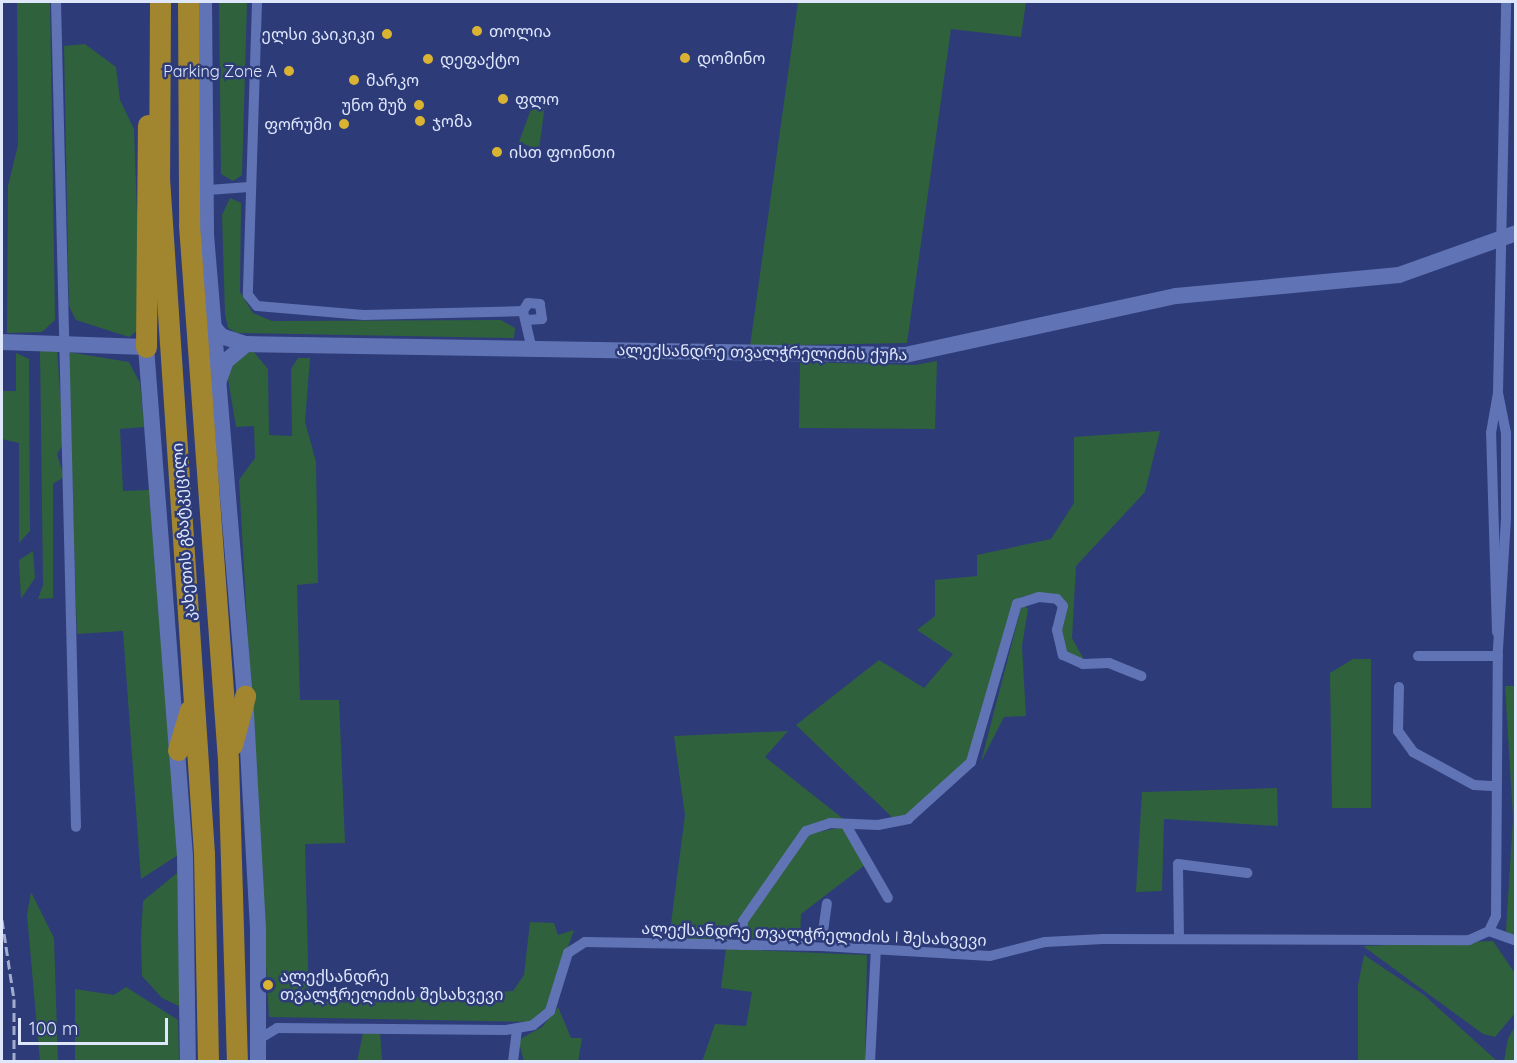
<!DOCTYPE html>
<meta charset="utf-8">
<style>
body{margin:0}
#map{position:relative;width:1517px;height:1063px;overflow:hidden;background:#2d3b78;font-family:Quicksand,"Noto Sans Georgian",sans-serif}
div>[style]{position:absolute}
.green>*{inset:0;background:#30613d}
.street>*{height:10px;margin:-5px;padding:0 5px;transform-origin:5px;border-radius:5px;background:#6073b5}
.secondary>*{height:16px;margin:-8px;padding:0 8px;transform-origin:8px;border-radius:8px;background:#6073b5}
.highway>*{height:21px;margin:-10.5px;padding:0 10.5px;transform-origin:10.5px;border-radius:10.5px;background:#a1852f}
.rail>*{height:3px;margin-top:-1.5px;transform-origin:0;background:repeating-linear-gradient(90deg,#a2accf 0 9px,transparent 0 13.5px)}
.dots>*{width:16px;height:16px;translate:-50% -50%;box-sizing:border-box;border:3px solid #2d3b78;border-radius:50%}
span{translate:-50% -50%;white-space:nowrap;text-align:center;line-height:1.15;-webkit-text-stroke:5px #2d3b78;paint-order:stroke}
.poi-label{font-size:16px;color:#dfe7fd}
.left{translate:0 -50%;text-align:left}
.right{translate:-100% -50%;text-align:right}
.street-label{font-size:16px;color:#dfe7fd}
.frame{position:absolute;inset:0;border:3px solid #dfe7fd;pointer-events:none}
.scale{position:absolute;left:18px;top:1018px;width:150px;height:27px;box-sizing:border-box;border:3px solid #dfe7fd;border-top:0;padding-left:8px;font-size:18px;line-height:21px;white-space:nowrap;color:#dfe7fd;-webkit-text-stroke:4px #2d3b78;paint-order:stroke}
</style>
<div id="map">
<div class="green">
<i style="clip-path:polygon(17px 2px,50px 2px,55px 320px,42px 332px,7px 333px,8px 186px,18px 145px)"></i>
<i style="clip-path:polygon(219px 2px,247px 2px,242px 175px,233px 181px,221px 174px)"></i>
<i style="clip-path:polygon(798px 2px,1026px 2px,1021px 37px,951px 29px,907px 343px,750px 346px)"></i>
<i style="clip-path:polygon(85px 44px,116px 67px,120px 100px,134px 129px,141px 328px,129px 337px,76px 320px,69px 306px,64px 46px)"></i>
<i style="clip-path:polygon(534px 101px,545px 104px,539px 150px,519px 142px)"></i>
<i style="clip-path:polygon(230px 198px,241px 203px,240px 292px,253px 313px,272px 321px,501px 320px,515px 328px,514px 338px,237px 333px,228px 328px,225px 314px,222px 215px)"></i>
<i style="clip-path:polygon(40px 351px,57px 351px,64px 443px,57px 454px,64px 477px,53px 484px,53px 598px,38px 599px,43px 585px)"></i>
<i style="clip-path:polygon(253px 351px,268px 369px,269px 435px,292px 436px,291px 369px,298px 358px,310px 358px,305px 422px,316px 462px,318px 583px,297px 585px,300px 700px,339px 700px,345px 843px,305px 844px,309px 1002px,513px 991px,524px 975px,530px 922px,554px 923px,558px 935px,574px 930px,547px 1007px,530px 1022px,269px 1017px,239px 480px,255px 458px,254px 426px,236px 427px,228px 379px,236px 356px)"></i>
<i style="clip-path:polygon(68px 352px,129px 362px,140px 383px,144px 427px,120px 429px,123px 491px,149px 490px,178px 855px,141px 879px,123px 631px,77px 634px)"></i>
<i style="clip-path:polygon(16px 353px,29px 359px,30px 531px,19px 543px,19px 443px,2px 439px,2px 391px,16px 391px)"></i>
<i style="clip-path:polygon(937px 361px,935px 429px,799px 428px,800px 362px,915px 365px)"></i>
<i style="clip-path:polygon(1160px 431px,1145px 492px,1076px 566px,1072px 638px,1083px 658px,1073px 658px,1062px 645px,1058px 596px,1023px 596px,1014px 604px,969px 759px,911px 814px,894px 819px,796px 725px,879px 660px,924px 688px,953px 654px,917px 630px,935px 616px,935px 580px,977px 576px,977px 555px,1051px 539px,1074px 503px,1074px 437px)"></i>
<i style="clip-path:polygon(33px 551px,35px 578px,21px 599px,19px 560px)"></i>
<i style="clip-path:polygon(1022px 604px,1028px 609px,1022px 646px,1026px 716px,1004px 717px,981px 762px)"></i>
<i style="clip-path:polygon(1353px 659px,1371px 659px,1371px 808px,1332px 808px,1330px 673px)"></i>
<i style="clip-path:polygon(1505px 686px,1515px 686px,1515px 938px,1506px 931px,1513px 818px)"></i>
<i style="clip-path:polygon(788px 731px,765px 757px,846px 821px,811px 825px,732px 940px,669px 939px,685px 815px,674px 736px)"></i>
<i style="clip-path:polygon(1277px 788px,1278px 826px,1164px 819px,1162px 891px,1136px 892px,1142px 792px)"></i>
<i style="clip-path:polygon(843px 827px,865px 865px,801px 914px,800px 941px,749px 938px,745px 923px,809px 834px)"></i>
<i style="clip-path:polygon(177px 873px,181px 1007px,162px 998px,142px 976px,141px 938px,143px 901px)"></i>
<i style="clip-path:polygon(31px 892px,54px 938px,58px 1061px,40px 1061px,27px 915px)"></i>
<i style="clip-path:polygon(1493px 941px,1516px 975px,1515px 1013px,1495px 1037px,1483px 1034px,1363px 946px)"></i>
<i style="clip-path:polygon(726px 949px,867px 955px,865px 1061px,702px 1062px,715px 1024px,746px 1026px,752px 992px,721px 988px)"></i>
<i style="clip-path:polygon(1364px 955px,1424px 995px,1497px 1061px,1358px 1061px,1358px 985px)"></i>
<i style="clip-path:polygon(126px 987px,178px 1020px,179px 1061px,75px 1061px,75px 989px,114px 995px)"></i>
<i style="clip-path:polygon(558px 1007px,571px 1038px,582px 1038px,578px 1062px,524px 1061px,518px 1040px,542px 1027px)"></i>
<i style="clip-path:polygon(1515px 1026px,1515px 1061px,1504px 1061px,1508px 1039px)"></i>
<i style="clip-path:polygon(380px 1031px,382px 1061px,357px 1062px,363px 1033px)"></i>
</div>
<div class="street">
<i style="left:56px;top:2px;width:825px;rotate:88.61deg"></i>
<i style="left:257px;top:2px;width:293px;rotate:91.8deg"></i>
<i style="left:248px;top:295px;width:14px;rotate:51deg"></i>
<i style="left:257px;top:306px;width:107px;rotate:4.8deg"></i>
<i style="left:364px;top:315px;width:159px;rotate:-1.4deg"></i>
<i style="left:208px;top:190px;width:41px;rotate:-4.2deg"></i>
<i style="left:527px;top:320px;width:15px;rotate:-4deg"></i>
<i style="left:542px;top:319px;width:15px;rotate:-98deg"></i>
<i style="left:540px;top:304px;width:12px;rotate:-175deg"></i>
<i style="left:528px;top:303px;width:9px;rotate:122deg"></i>
<i style="left:523px;top:311px;width:40px;rotate:77deg"></i>
<i style="left:1497px;top:632px;width:199px;rotate:-91.7deg"></i>
<i style="left:1491px;top:433px;width:41px;rotate:-80.1deg"></i>
<i style="left:1498px;top:393px;width:391px;rotate:-88.8deg"></i>
<i style="left:1418px;top:656px;width:80px"></i>
<i style="left:1399px;top:687px;width:44px;rotate:91.3deg"></i>
<i style="left:1398px;top:731px;width:26px;rotate:54deg"></i>
<i style="left:1413px;top:752px;width:69px;rotate:28.4deg"></i>
<i style="left:1474px;top:785px;width:22px;rotate:3deg"></i>
<i style="left:846px;top:825px;width:84px;rotate:60.1deg"></i>
<i style="left:1489px;top:931px;width:29px;rotate:20deg"></i>
<i style="left:1179px;top:939px;width:75px;rotate:-90.8deg"></i>
<i style="left:1178px;top:864px;width:70px;rotate:7.4deg"></i>
<i style="left:741px;top:945px;width:24px;rotate:-85deg"></i>
<i style="left:743px;top:921px;width:110px;rotate:-55deg"></i>
<i style="left:806px;top:831px;width:25px;rotate:-18deg"></i>
<i style="left:830px;top:823px;width:48px;rotate:2.4deg"></i>
<i style="left:878px;top:825px;width:31px;rotate:-11deg"></i>
<i style="left:908px;top:819px;width:85px;rotate:-42.1deg"></i>
<i style="left:971px;top:762px;width:165px;rotate:-73.8deg"></i>
<i style="left:1017px;top:604px;width:23px;rotate:-18deg"></i>
<i style="left:1039px;top:597px;width:18px;rotate:6deg"></i>
<i style="left:1057px;top:599px;width:9px;rotate:49deg"></i>
<i style="left:1063px;top:606px;width:25px;rotate:104deg"></i>
<i style="left:1057px;top:630px;width:26px;rotate:77deg"></i>
<i style="left:1063px;top:655px;width:22px;rotate:24deg"></i>
<i style="left:1083px;top:664px;width:26px;rotate:-2deg"></i>
<i style="left:1109px;top:663px;width:35px;rotate:22deg"></i>
<i style="left:821px;top:946px;width:43px;rotate:-82.1deg"></i>
<i style="left:259px;top:1039px;width:21px;rotate:-31deg"></i>
<i style="left:277px;top:1028px;width:229px;rotate:0.5deg"></i>
<i style="left:506px;top:1030px;width:27px;rotate:-10deg"></i>
<i style="left:533px;top:1025px;width:22px;rotate:-39deg"></i>
<i style="left:550px;top:1011px;width:61px;rotate:-72.8deg"></i>
<i style="left:568px;top:953px;width:20px;rotate:-33deg"></i>
<i style="left:585px;top:942px;width:236px;rotate:1deg"></i>
<i style="left:821px;top:946px;width:169px;rotate:3.4deg"></i>
<i style="left:990px;top:956px;width:57px;rotate:-14.3deg"></i>
<i style="left:1045px;top:942px;width:58px;rotate:-3deg"></i>
<i style="left:1103px;top:939px;width:366px;rotate:0.2deg"></i>
<i style="left:1469px;top:940px;width:22px;rotate:-24deg"></i>
<i style="left:1489px;top:931px;width:17px;rotate:-65deg"></i>
<i style="left:1496px;top:916px;width:267px;rotate:-89.6deg"></i>
<i style="left:1498px;top:649px;width:132px;rotate:-86.5deg"></i>
<i style="left:1506px;top:517px;width:84px;rotate:-90deg"></i>
<i style="left:1506px;top:433px;width:41px;rotate:-101.3deg"></i>
<i style="left:513px;top:1062px;width:34px;rotate:-83deg"></i>
<i style="left:870px;top:1062px;width:114px;rotate:-87deg"></i>
</div>
<div class="secondary">
<i style="left:204px;top:2px;width:233px;rotate:89.5deg"></i>
<i style="left:206px;top:235px;width:463px;rotate:85.2deg"></i>
<i style="left:245px;top:696px;width:236px;rotate:86.8deg"></i>
<i style="left:258px;top:932px;width:130px;rotate:90deg"></i>
<i style="left:211px;top:324px;width:16px;rotate:50deg"></i>
<i style="left:221px;top:336px;width:26px;rotate:18deg"></i>
<i style="left:246px;top:344px;width:659px;rotate:0.96deg"></i>
<i style="left:905px;top:355px;width:277px;rotate:-12.3deg"></i>
<i style="left:1176px;top:296px;width:224px;rotate:-5.4deg"></i>
<i style="left:1399px;top:275px;width:124px;rotate:-19.7deg"></i>
<i style="left:2px;top:342px;width:144px;rotate:2deg"></i>
<i style="left:146px;top:347px;width:510px;rotate:85.62deg"></i>
<i style="left:185px;top:856px;width:206px;rotate:89.2deg"></i>
<i style="left:218px;top:383px;width:23px;rotate:-70deg"></i>
<i style="left:226px;top:361px;width:26px;rotate:-40deg"></i>
</div>
<div class="highway">
<i style="left:160px;top:2px;width:176px;rotate:90.3deg"></i>
<i style="left:159px;top:178px;width:676px;rotate:86.19deg"></i>
<i style="left:204px;top:853px;width:209px;rotate:88.9deg"></i>
<i style="left:188px;top:2px;width:223px;rotate:89.7deg"></i>
<i style="left:189px;top:225px;width:536px;rotate:85.83deg"></i>
<i style="left:228px;top:760px;width:302px;rotate:88.3deg"></i>
<i style="left:146px;top:347px;width:222px;rotate:-89.5deg"></i>
<i style="left:232px;top:745px;width:51px;rotate:-75.1deg"></i>
<i style="left:178px;top:750px;width:42px;rotate:-73.3deg"></i>
</div>
<div class="rail">
<i style="left:2px;top:920px;width:80px;rotate:81.4deg"></i>
<i style="left:14px;top:999px;width:63px;rotate:90deg"></i>
</div>
<div class="dots">
<i style="left:477px;top:31px;background:#dab333"></i>
<i style="left:387px;top:34px;background:#dab333"></i>
<i style="left:685px;top:58px;background:#dab333"></i>
<i style="left:428px;top:59px;background:#dab333"></i>
<i style="left:289px;top:71px;background:#dab333"></i>
<i style="left:354px;top:80px;background:#dab333"></i>
<i style="left:503px;top:99px;background:#dab333"></i>
<i style="left:419px;top:105px;background:#dab333"></i>
<i style="left:420px;top:121px;background:#dab333"></i>
<i style="left:344px;top:124px;background:#dab333"></i>
<i style="left:497px;top:152px;background:#dab333"></i>
<i style="left:268px;top:985px;background:#dab333"></i>
</div>
<div class="poi-label">
<span class="left" style="left:489px;top:31px">თოლია</span>
<span class="right" style="left:375px;top:34px">ელსი ვაიკიკი</span>
<span class="left" style="left:697px;top:58px">დომინო</span>
<span class="left" style="left:440px;top:59px">დეფაქტო</span>
<span class="right" style="left:277px;top:71px">Parking Zone A</span>
<span class="left" style="left:366px;top:80px">მარკო</span>
<span class="left" style="left:515px;top:99px">ფლო</span>
<span class="right" style="left:407px;top:105px">უნო შუზ</span>
<span class="left" style="left:432px;top:121px">ჯომა</span>
<span class="right" style="left:332px;top:124px">ფორუმი</span>
<span class="left" style="left:509px;top:152px">ისთ ფოინთი</span>
<span class="left" style="left:280px;top:985px">ალექსანდრე<br>თვალჭრელიძის შესახვევი</span>
</div>
<div class="street-label">
<span style="left:762px;top:352px;rotate:1deg">ალექსანდრე თვალჭრელიძის ქუჩა</span>
<span style="left:183px;top:532px;rotate:-94deg">კახეთის გზატკეცილი</span>
<span style="left:814px;top:934px;rotate:2deg">ალექსანდრე თვალჭრელიძის I შესახვევი</span>
</div>
<div class="frame"></div>
<div class="scale">100 m</div>
</div>
